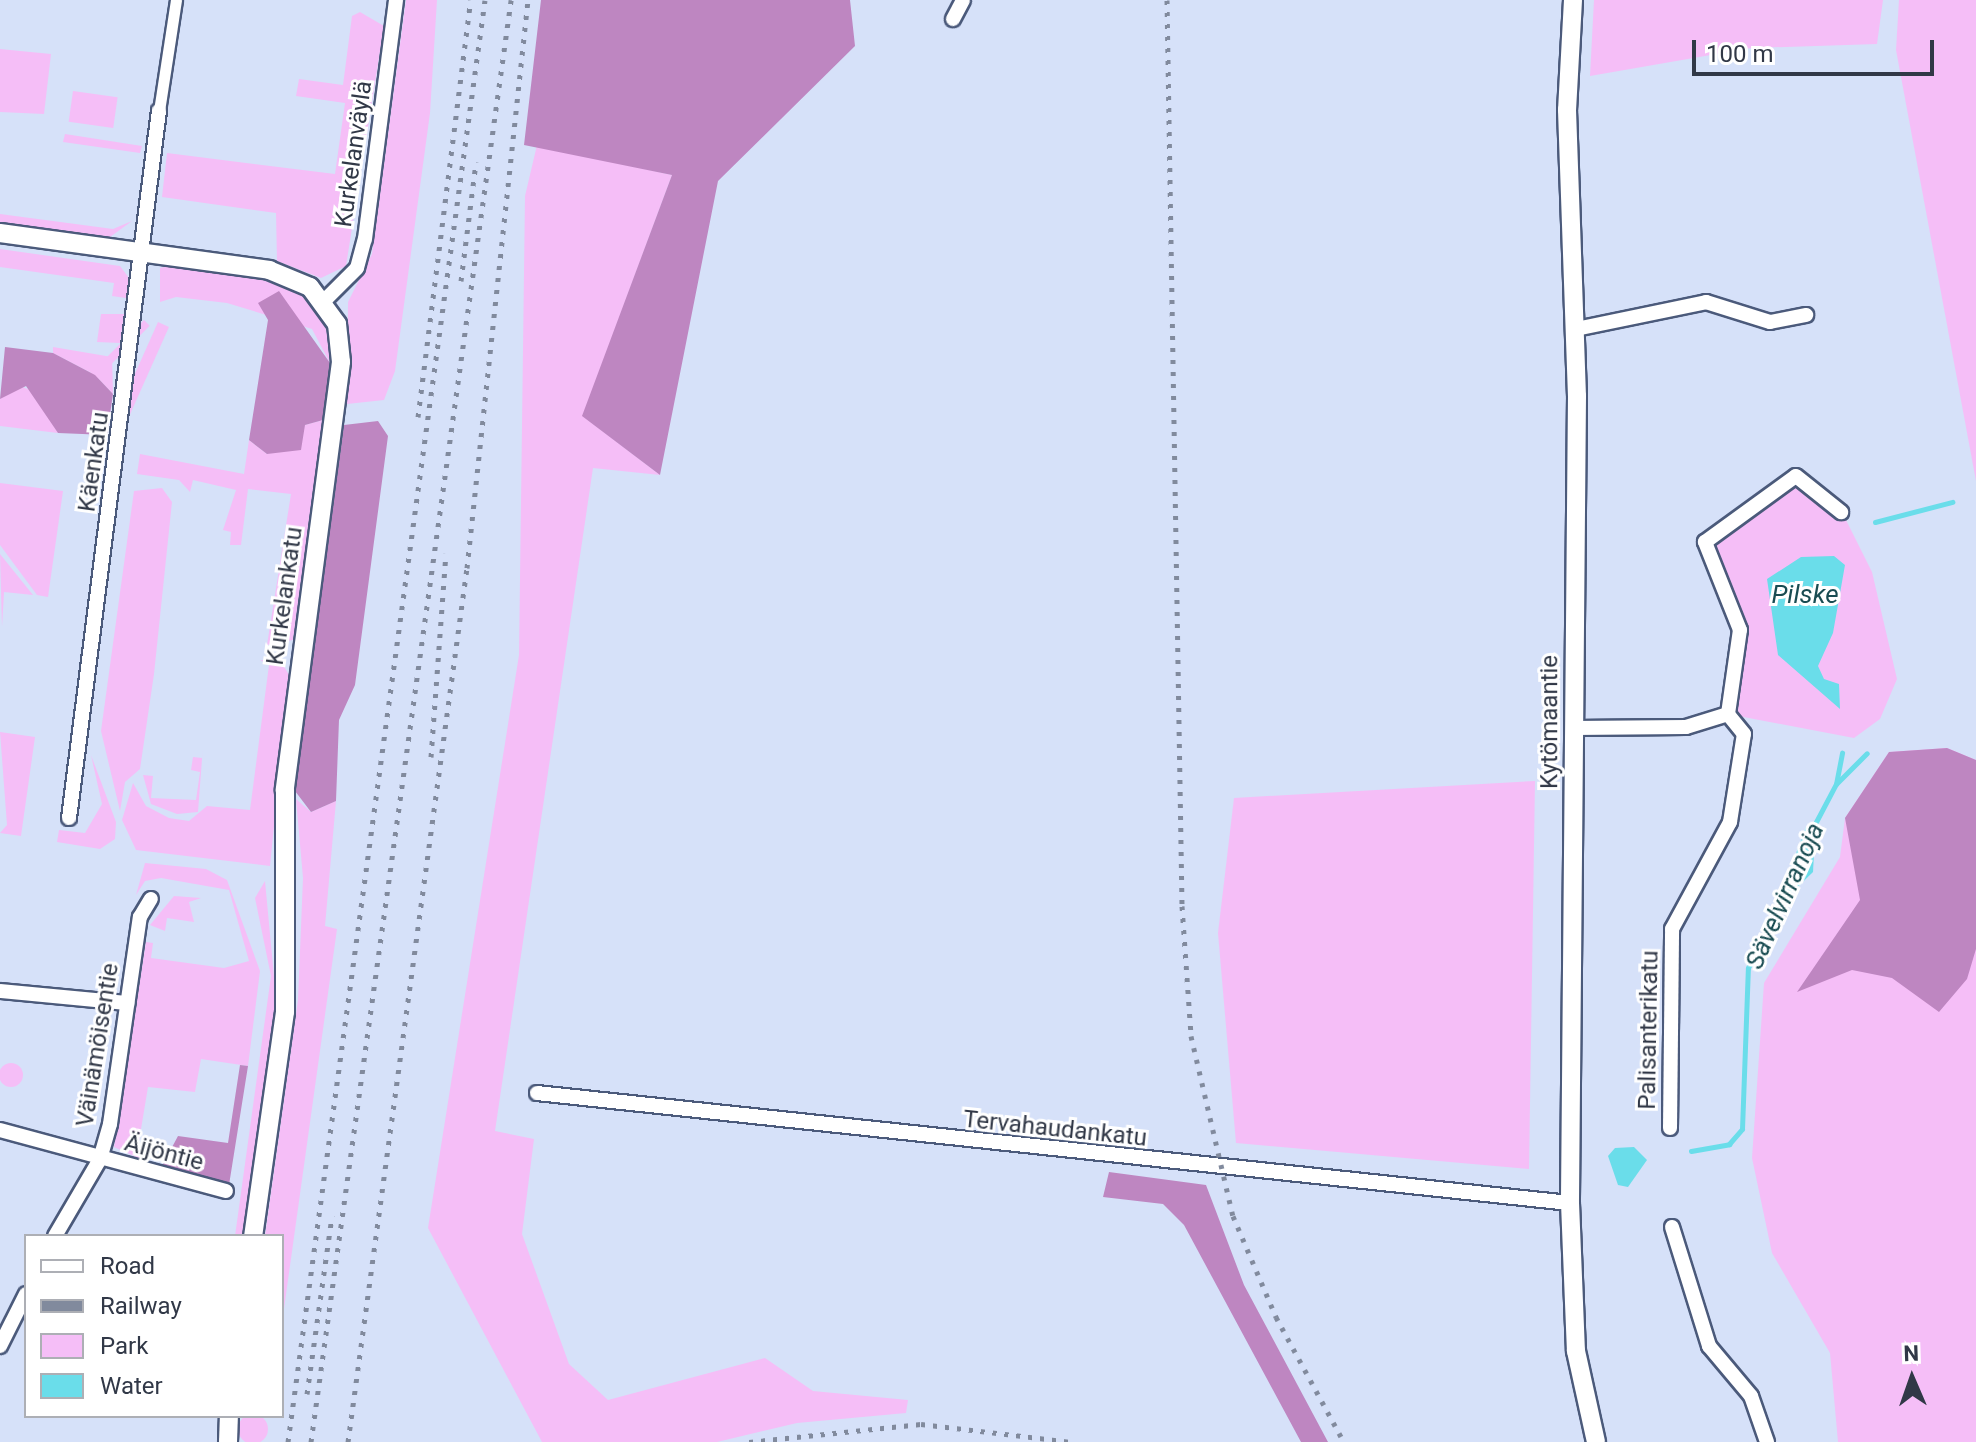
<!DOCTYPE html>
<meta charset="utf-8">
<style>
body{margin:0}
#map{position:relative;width:1976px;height:1442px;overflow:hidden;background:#d6e1f9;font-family:Roboto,sans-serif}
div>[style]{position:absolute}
.green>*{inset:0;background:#f5bef7;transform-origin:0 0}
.round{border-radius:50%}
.forest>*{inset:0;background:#be86c1}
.water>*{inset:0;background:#6addea}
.stream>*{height:5px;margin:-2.5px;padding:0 2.5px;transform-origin:2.5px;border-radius:2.5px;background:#6addea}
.roads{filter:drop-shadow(2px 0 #4b5a7b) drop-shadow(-2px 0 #4b5a7b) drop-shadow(0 2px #4b5a7b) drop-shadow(0 -2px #4b5a7b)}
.pedestrian>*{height:11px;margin:-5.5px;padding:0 5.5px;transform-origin:5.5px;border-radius:5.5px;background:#fff}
.minor>*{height:14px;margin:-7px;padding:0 7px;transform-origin:7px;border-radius:7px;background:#fff}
.tertiary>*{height:18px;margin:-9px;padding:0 9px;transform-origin:9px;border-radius:9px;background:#fff}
.rail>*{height:5px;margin-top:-2.5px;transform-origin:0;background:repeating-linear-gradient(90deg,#818a9d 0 4px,transparent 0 12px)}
span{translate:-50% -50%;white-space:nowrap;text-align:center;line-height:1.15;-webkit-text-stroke:6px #fff;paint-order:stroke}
.street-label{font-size:24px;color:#313847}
.water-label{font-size:26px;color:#194c52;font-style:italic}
.legend{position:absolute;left:24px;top:1234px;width:260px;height:184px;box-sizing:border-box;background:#fff;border:2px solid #adafb5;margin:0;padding:10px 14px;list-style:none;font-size:24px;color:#313847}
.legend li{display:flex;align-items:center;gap:16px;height:40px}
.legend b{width:40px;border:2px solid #adafb5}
.north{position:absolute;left:1872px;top:1338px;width:80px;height:80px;-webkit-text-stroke:6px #fff;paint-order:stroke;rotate:358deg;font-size:22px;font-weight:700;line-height:32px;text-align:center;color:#313847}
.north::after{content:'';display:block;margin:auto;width:28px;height:36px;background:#313847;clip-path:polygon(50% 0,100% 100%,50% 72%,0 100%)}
.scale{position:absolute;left:1692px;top:40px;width:242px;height:36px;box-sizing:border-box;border:4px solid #313847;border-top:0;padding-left:10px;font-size:24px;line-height:28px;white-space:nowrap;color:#313847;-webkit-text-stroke:6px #fff;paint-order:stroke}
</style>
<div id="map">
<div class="green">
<i style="clip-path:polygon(406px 0,437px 0,430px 113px,395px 371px,384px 400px,347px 404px,348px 302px,372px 254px)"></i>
<i style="clip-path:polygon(1594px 0,1883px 0,1877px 44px,1751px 48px,1590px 76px)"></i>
<i style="clip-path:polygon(1899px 0,1976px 0,1976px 481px,1896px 50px)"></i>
<i style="clip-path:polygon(360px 12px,384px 26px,346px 266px,321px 278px,277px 261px,276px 213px,162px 197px,167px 153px,335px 174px,345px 103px,296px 96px,299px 79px,343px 85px,352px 16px)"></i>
<i style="clip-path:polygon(0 49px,51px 54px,44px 114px,0 112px)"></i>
<i style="left:73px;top:91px;width:45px;height:31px;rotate:8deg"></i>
<i style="clip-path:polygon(65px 134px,142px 146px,140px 153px,63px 142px)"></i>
<i style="clip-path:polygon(537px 145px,672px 175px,583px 416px,660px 475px,593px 468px,495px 1131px,534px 1139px,522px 1234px,569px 1364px,608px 1400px,765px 1358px,813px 1391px,908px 1400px,906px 1413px,797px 1423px,717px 1442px,542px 1442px,428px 1228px,519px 655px,525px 196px)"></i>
<i style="clip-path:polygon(0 214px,113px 229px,132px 221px,110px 237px,0 223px)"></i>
<i style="clip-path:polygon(0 249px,120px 266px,129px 278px,126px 298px,112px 296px,114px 283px,0 267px)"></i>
<i style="clip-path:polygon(169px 266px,254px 277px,305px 294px,326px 325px,330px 363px,312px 329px,227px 303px,176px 297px,160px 302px,160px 268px)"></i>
<i style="clip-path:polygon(101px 314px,124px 314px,120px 343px,97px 342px)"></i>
<i style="left:144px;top:320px;width:8px;height:105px;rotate:45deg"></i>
<i style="left:158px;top:322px;width:12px;height:114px;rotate:24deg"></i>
<i style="clip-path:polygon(53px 347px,112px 357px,113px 394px,95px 375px,53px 353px)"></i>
<i style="clip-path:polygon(17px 385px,33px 391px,58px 433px,0 426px,0 399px)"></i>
<i style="clip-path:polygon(323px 420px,293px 640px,267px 645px,291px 494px,248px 489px,241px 545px,230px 545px,231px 532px,223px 530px,236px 490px,193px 480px,190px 492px,179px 480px,137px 474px,140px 454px,244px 474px,249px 440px,267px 454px,305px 425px)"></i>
<i style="clip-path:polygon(1796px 476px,1844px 516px,1872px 572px,1897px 679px,1880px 719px,1854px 738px,1728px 714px,1739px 630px,1705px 542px)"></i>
<i style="clip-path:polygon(0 483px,63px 491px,48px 597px,37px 595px,0 545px)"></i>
<i style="clip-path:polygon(162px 488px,172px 502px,154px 674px,140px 769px,125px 782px,120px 811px,101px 731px,134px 491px)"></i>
<i style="clip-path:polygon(0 554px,33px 595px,4px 592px,2px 627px)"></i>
<i style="clip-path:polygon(260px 660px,282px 663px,289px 675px,270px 866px,136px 850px,122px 820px,133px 783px,146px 806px,169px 818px,189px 821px,207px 806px,250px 810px,269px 665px)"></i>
<i style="clip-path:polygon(0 732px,35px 737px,21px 836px,0 833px,7px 825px)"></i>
<i style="clip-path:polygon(203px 746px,198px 812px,177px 814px,151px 804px,143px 775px,153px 776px,151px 798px,196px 800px,200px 772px,191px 770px,193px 757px,202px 758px)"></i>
<i style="clip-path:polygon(1947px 748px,1976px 760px,1976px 1442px,1838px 1442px,1830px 1353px,1772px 1253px,1752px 1158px,1764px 983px,1840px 857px,1845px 818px,1889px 752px)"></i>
<i style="clip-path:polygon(91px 755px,116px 822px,115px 839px,100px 849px,57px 842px,59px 830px,85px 833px,102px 804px)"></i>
<i style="clip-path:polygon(1535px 781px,1529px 1169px,1236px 1143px,1218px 933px,1234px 798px)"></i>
<i style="clip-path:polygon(296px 799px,311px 812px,336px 801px,325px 926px,337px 929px,282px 1323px,282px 1236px,265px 1236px,298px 1000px,303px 878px)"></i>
<i style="clip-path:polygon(145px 863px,206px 869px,227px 880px,260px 971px,248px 1066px,201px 1059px,195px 1092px,148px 1087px,138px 1147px,150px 1150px,145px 1161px,114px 1147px,146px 942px,153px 943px,151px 958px,224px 968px,249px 961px,229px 890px,161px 878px,145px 881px,136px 895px)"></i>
<i style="clip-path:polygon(265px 881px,276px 998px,244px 1236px,235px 1236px,271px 976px,255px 898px)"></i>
<i style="clip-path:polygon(174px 896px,201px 898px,189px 902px,194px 922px,167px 918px,165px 931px,150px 925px)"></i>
<i class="round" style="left:-1px;top:1063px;width:24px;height:24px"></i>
<i class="round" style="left:238px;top:1414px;width:30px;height:30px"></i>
</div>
<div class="forest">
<i style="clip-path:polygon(541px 0,850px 0,855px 46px,718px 181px,660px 475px,582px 416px,672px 175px,524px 145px)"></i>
<i style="clip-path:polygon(279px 291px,330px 363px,323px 420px,305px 425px,301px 450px,267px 454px,249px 440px,268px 320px,258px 303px)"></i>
<i style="clip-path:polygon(5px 347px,53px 353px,95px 375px,113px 394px,107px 435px,58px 433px,26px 386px,0 399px)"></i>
<i style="clip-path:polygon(378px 421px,388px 436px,355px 685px,339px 720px,336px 801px,311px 812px,295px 791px,344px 425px)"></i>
<i style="clip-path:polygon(1947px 748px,1976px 760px,1976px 949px,1967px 979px,1939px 1012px,1892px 978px,1852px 970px,1797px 992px,1860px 900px,1845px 818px,1889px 752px)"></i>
<i style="clip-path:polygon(240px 1065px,248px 1066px,229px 1185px,162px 1166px,178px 1136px,228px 1143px)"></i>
<i style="clip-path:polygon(1109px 1172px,1206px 1185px,1244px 1285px,1328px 1442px,1301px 1442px,1184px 1225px,1163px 1204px,1103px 1197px)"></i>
</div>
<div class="water">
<i style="clip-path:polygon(1834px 556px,1845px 565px,1833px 633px,1818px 666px,1824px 679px,1839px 684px,1840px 709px,1778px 655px,1767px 579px,1801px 557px)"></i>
<i style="clip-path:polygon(1806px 827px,1815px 834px,1813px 872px,1775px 909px)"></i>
<i style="clip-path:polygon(1634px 1147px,1647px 1160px,1628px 1187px,1618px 1185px,1608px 1156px,1615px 1148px)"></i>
</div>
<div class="stream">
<i style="left:1875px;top:522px;width:80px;rotate:-14.6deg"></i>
<i style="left:1837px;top:783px;width:42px;rotate:-45deg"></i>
<i style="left:1808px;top:837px;width:60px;rotate:-62.2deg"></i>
<i style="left:1836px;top:784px;width:32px;rotate:-79deg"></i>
<i style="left:1691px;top:1151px;width:39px;rotate:-10deg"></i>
<i style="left:1729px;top:1144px;width:20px;rotate:-49deg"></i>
<i style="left:1742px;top:1129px;width:161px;rotate:-87.9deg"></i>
<i style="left:1748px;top:968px;width:71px;rotate:-64.9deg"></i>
</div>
<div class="roads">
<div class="pedestrian">
<i style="left:159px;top:111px;width:112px;rotate:-81.3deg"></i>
</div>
<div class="minor">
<i style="left:953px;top:19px;width:21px;rotate:-62deg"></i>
<i style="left:325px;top:300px;width:45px;rotate:-45deg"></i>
<i style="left:357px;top:268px;width:30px;rotate:-75deg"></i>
<i style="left:365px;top:239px;width:241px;rotate:-82.6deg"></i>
<i style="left:1576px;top:329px;width:133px;rotate:-11.7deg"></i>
<i style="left:1706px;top:302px;width:67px;rotate:17.4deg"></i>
<i style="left:1770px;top:322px;width:37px;rotate:-11deg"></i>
<i style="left:1573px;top:728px;width:113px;rotate:-0.5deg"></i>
<i style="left:1686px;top:727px;width:44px;rotate:-17.2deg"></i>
<i style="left:1728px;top:714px;width:85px;rotate:-81.9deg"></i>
<i style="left:1740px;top:630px;width:95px;rotate:-111.7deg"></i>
<i style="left:1705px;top:542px;width:112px;rotate:-36deg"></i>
<i style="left:1796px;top:476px;width:58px;rotate:38.7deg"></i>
<i style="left:69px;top:818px;width:713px;rotate:-82.75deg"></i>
<i style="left:0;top:991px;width:128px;rotate:5.4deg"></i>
<i style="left:537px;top:1093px;width:1039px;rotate:6.08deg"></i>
<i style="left:1670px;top:1128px;width:199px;rotate:-89.4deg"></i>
<i style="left:1672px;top:929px;width:122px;rotate:-61.5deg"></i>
<i style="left:1730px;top:822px;width:89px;rotate:-81deg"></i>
<i style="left:1744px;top:734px;width:26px;rotate:-129deg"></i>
<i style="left:0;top:1130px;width:234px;rotate:15.1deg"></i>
<i style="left:1672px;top:1227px;width:125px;rotate:72.7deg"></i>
<i style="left:1709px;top:1346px;width:65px;rotate:50deg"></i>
<i style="left:1751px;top:1396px;width:49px;rotate:70.8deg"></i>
<i style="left:55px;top:1236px;width:89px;rotate:-59.7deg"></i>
<i style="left:100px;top:1159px;width:36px;rotate:-74deg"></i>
<i style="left:110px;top:1124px;width:209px;rotate:-81.8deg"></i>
<i style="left:140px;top:917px;width:21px;rotate:-59deg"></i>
<i style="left:0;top:1346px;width:58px;rotate:-63.4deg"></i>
</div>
<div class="tertiary">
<i style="left:1573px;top:0;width:110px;rotate:93.1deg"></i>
<i style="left:1567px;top:110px;width:286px;rotate:88deg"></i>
<i style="left:1577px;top:396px;width:807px;rotate:90.5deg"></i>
<i style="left:1570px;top:1203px;width:148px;rotate:87.7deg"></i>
<i style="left:1576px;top:1351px;width:93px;rotate:77.6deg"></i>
<i style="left:0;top:233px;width:272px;rotate:7.8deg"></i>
<i style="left:269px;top:270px;width:44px;rotate:22.5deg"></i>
<i style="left:310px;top:287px;width:46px;rotate:53.9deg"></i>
<i style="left:337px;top:324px;width:38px;rotate:84deg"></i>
<i style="left:341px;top:362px;width:432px;rotate:97.5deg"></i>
<i style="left:285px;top:790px;width:222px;rotate:90deg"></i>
<i style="left:285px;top:1012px;width:226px;rotate:98.1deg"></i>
<i style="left:228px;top:1442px;width:26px;rotate:-88deg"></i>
</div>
</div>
<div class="rail">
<i style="left:1167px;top:0;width:906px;rotate:89.05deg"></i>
<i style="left:1182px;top:906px;width:130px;rotate:86deg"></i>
<i style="left:1191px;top:1036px;width:185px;rotate:76.9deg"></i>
<i style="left:1233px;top:1216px;width:110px;rotate:66.9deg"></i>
<i style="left:1276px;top:1317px;width:142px;rotate:61.5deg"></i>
<i style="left:461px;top:281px;width:120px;rotate:-82.8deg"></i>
<i style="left:418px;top:417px;width:420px;rotate:-82.8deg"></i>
<i style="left:431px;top:757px;width:204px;rotate:-85.8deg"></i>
<i style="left:307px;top:1394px;width:180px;rotate:-82deg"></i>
<i style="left:288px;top:1442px;width:1455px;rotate:-82.22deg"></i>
<i style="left:311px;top:1442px;width:1456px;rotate:-82.1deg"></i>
<i style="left:348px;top:1442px;width:882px;rotate:-82.25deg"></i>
<i style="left:467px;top:568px;width:571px;rotate:-83.87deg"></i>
<i style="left:749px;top:1442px;width:173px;rotate:-6deg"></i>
<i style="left:921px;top:1424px;width:153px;rotate:6.8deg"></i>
</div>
<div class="street-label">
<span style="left:354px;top:154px;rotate:-82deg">Kurkelanväylä</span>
<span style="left:94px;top:462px;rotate:-82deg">Käenkatu</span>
<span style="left:285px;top:596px;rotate:-82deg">Kurkelankatu</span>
<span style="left:1550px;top:722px;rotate:-90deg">Kytömaantie</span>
<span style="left:1649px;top:1030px;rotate:-89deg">Palisanterikatu</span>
<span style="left:98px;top:1045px;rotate:-81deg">Väinämöisentie</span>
<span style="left:1055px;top:1129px;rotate:6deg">Tervahaudankatu</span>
<span style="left:164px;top:1153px;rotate:15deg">Äijöntie</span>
</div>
<div class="water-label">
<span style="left:1805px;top:595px">Pilske</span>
<span style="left:1785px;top:896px;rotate:-66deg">Sävelvirranoja</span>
</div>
<ul class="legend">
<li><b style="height:10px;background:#fff"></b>Road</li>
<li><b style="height:10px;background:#818a9d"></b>Railway</li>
<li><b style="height:22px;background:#f5bef7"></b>Park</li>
<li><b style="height:22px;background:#6addea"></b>Water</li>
</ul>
<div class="north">N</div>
<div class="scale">100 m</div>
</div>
